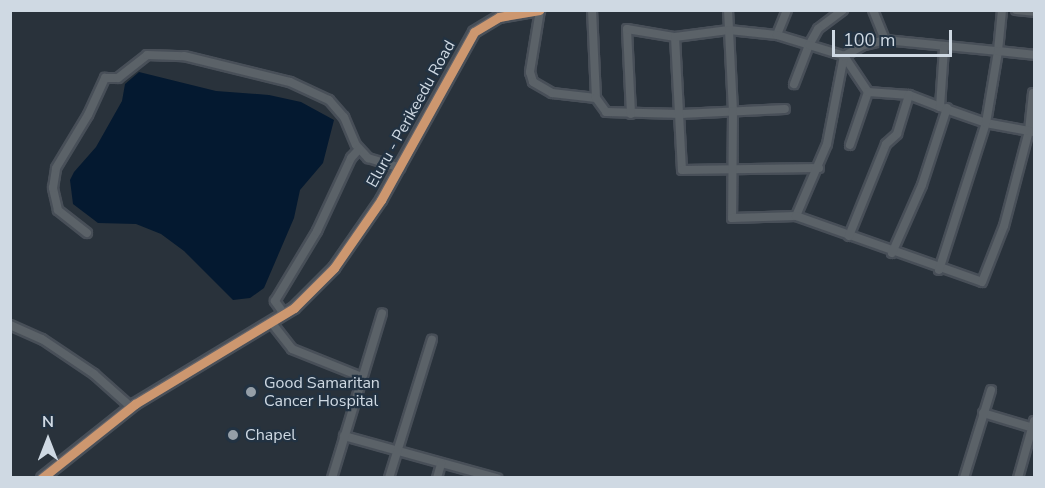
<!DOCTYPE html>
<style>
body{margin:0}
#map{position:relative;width:1045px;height:488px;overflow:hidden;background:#29323b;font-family:"Nunito Sans",sans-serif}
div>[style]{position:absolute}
.water>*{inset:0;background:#041930}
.roads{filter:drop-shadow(2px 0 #484f58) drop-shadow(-2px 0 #484f58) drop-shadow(0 2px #484f58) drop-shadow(0 -2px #484f58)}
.minor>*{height:8px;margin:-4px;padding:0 4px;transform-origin:4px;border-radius:4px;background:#5b6268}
.major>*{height:10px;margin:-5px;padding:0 5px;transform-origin:5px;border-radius:5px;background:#626268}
.bus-1>*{height:9px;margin:-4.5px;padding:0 4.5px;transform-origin:4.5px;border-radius:4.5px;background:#cd976f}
.dots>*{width:16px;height:16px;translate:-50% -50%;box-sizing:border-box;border:3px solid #223242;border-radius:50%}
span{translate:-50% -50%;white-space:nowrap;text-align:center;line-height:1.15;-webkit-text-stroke:4.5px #223242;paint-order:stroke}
.street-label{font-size:16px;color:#cfd9e3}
.poi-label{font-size:16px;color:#cfd9e3}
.left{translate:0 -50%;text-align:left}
.frame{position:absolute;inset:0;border:12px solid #cfd9e3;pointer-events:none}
.north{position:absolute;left:18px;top:410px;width:60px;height:60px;-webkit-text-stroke:4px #223242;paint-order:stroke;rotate:0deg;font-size:16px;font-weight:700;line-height:24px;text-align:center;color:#cfd9e3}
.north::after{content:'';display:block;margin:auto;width:21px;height:27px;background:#cfd9e3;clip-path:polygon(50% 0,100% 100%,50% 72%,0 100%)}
.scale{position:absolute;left:832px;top:30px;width:120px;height:27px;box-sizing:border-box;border:3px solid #cfd9e3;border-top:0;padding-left:8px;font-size:18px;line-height:21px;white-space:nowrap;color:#cfd9e3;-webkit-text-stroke:4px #223242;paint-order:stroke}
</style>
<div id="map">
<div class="water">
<i style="clip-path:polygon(139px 72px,216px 91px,269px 95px,301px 102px,334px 120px,323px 163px,300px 190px,294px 218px,264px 288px,250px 298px,233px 300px,184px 251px,161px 234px,136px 224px,98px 223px,73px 204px,70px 180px,74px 172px,96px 147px,122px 101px,125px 84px)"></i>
</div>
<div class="roads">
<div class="minor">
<i style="left:540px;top:10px;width:63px;rotate:99.2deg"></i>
<i style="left:530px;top:72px;width:10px;rotate:73deg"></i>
<i style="left:533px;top:82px;width:22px;rotate:30deg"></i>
<i style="left:552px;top:93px;width:44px;rotate:6.5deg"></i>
<i style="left:592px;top:10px;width:88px;rotate:87.4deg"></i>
<i style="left:596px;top:98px;width:17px;rotate:54deg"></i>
<i style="left:606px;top:112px;width:75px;rotate:1.5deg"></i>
<i style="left:681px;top:114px;width:104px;rotate:-2.8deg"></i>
<i style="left:728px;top:10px;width:20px;rotate:87deg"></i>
<i style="left:729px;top:30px;width:48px;rotate:5.9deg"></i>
<i style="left:787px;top:10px;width:27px;rotate:112deg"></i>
<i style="left:777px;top:35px;width:34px;rotate:17deg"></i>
<i style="left:809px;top:45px;width:42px;rotate:111deg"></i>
<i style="left:843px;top:10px;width:31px;rotate:143deg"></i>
<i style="left:818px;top:29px;width:18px;rotate:119deg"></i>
<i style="left:809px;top:45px;width:37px;rotate:17deg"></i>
<i style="left:844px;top:56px;width:43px;rotate:56.3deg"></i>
<i style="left:868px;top:92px;width:56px;rotate:108.8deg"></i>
<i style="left:873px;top:10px;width:32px;rotate:68deg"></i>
<i style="left:1016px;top:10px;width:18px;rotate:6deg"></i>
<i style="left:675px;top:37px;width:133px;rotate:87deg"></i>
<i style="left:682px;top:170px;width:137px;rotate:-0.8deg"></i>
<i style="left:868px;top:92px;width:41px;rotate:4.2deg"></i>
<i style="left:909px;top:95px;width:33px;rotate:21deg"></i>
<i style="left:1033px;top:93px;width:38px;rotate:96deg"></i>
<i style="left:1029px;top:131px;width:5px;rotate:11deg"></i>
<i style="left:631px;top:114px;width:85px;rotate:-92.7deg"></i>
<i style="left:627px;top:29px;width:49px;rotate:9.5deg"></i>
<i style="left:675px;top:37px;width:54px;rotate:-7.4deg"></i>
<i style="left:729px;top:30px;width:81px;rotate:87.2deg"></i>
<i style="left:733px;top:111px;width:107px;rotate:90.5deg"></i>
<i style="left:732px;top:218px;width:64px;rotate:-1.8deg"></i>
<i style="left:796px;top:216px;width:78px;rotate:-66.7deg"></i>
<i style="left:827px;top:144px;width:90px;rotate:-79.1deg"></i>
<i style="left:844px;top:56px;width:23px;rotate:-29deg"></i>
<i style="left:864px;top:45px;width:22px;rotate:-13deg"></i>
<i style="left:885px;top:40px;width:114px;rotate:5.6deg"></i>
<i style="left:998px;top:51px;width:41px;rotate:-84.4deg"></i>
<i style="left:796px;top:216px;width:197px;rotate:19.5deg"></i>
<i style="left:982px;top:282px;width:60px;rotate:-68.6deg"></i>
<i style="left:1004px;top:226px;width:98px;rotate:-75.3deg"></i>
<i style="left:1029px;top:131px;width:44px;rotate:-169.5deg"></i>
<i style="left:986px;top:123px;width:49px;rotate:-160.8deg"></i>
<i style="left:940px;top:107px;width:59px;rotate:-86.1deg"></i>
<i style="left:87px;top:233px;width:37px;rotate:-142deg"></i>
<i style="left:58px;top:210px;width:23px;rotate:-103deg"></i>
<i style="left:53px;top:188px;width:20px;rotate:-81deg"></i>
<i style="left:56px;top:168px;width:62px;rotate:-58.9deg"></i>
<i style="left:88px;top:115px;width:41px;rotate:-65.3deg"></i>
<i style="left:105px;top:78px;width:13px"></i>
<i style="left:118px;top:78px;width:37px;rotate:-38deg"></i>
<i style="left:147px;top:55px;width:37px;rotate:2deg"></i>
<i style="left:184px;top:56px;width:109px;rotate:13.8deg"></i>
<i style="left:290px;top:82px;width:43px;rotate:24.8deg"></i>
<i style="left:329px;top:100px;width:23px;rotate:49deg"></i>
<i style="left:344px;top:117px;width:30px;rotate:67deg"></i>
<i style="left:356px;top:145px;width:18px;rotate:47deg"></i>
<i style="left:368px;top:158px;width:34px;rotate:17deg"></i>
<i style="left:849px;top:236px;width:99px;rotate:-68.1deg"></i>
<i style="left:886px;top:144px;width:15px;rotate:-42deg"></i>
<i style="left:897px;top:134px;width:41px;rotate:-72.9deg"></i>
<i style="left:892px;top:253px;width:74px;rotate:-66.2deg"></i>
<i style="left:922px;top:185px;width:81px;rotate:-72deg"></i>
<i style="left:939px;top:270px;width:154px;rotate:-72.3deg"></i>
<i style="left:986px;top:123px;width:73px;rotate:-80.5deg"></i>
<i style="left:998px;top:51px;width:36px;rotate:6deg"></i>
<i style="left:284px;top:314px;width:16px;rotate:-125deg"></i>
<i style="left:275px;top:301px;width:82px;rotate:-59deg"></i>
<i style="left:317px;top:231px;width:81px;rotate:-65deg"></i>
<i style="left:351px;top:158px;width:12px;rotate:-48deg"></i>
<i style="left:271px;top:322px;width:34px;rotate:52deg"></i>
<i style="left:292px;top:349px;width:75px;rotate:21.8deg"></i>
<i style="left:10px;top:325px;width:35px;rotate:24deg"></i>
<i style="left:42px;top:339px;width:63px;rotate:33.9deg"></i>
<i style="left:94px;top:374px;width:50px;rotate:41.7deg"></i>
<i style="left:983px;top:413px;width:52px;rotate:16.7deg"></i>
<i style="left:344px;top:436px;width:159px;rotate:15.4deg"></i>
<i style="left:332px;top:478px;width:172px;rotate:-73.1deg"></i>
<i style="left:389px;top:478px;width:145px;rotate:-72.8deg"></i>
<i style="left:437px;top:478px;width:15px;rotate:-74deg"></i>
<i style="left:964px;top:478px;width:92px;rotate:-72.9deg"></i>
<i style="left:1018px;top:478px;width:59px;rotate:-74.3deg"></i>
</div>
<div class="major">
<i style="left:42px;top:478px;width:119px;rotate:-38.5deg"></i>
<i style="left:135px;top:404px;width:186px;rotate:-31.1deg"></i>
<i style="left:294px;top:308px;width:57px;rotate:-45deg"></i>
<i style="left:334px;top:268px;width:83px;rotate:-55.3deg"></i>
<i style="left:381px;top:200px;width:192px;rotate:-61deg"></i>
<i style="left:474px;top:32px;width:29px;rotate:-31deg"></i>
<i style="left:499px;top:17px;width:41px;rotate:-9.9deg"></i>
</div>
</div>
<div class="bus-1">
<i style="left:42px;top:478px;width:119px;rotate:-38.5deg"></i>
<i style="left:135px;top:404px;width:186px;rotate:-31.1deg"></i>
<i style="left:294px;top:308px;width:57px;rotate:-45deg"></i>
<i style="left:334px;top:268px;width:83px;rotate:-55.3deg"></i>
<i style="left:381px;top:200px;width:192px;rotate:-61deg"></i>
<i style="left:474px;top:32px;width:29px;rotate:-31deg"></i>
<i style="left:499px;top:17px;width:41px;rotate:-9.9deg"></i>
</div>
<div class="dots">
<i style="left:251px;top:392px;background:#959fa8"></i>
<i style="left:233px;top:435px;background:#959fa8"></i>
</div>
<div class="street-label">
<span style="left:411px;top:114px;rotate:-61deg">Eluru - Perikeedu Road</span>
</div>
<div class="poi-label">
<span class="left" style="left:264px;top:392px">Good Samaritan<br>Cancer Hospital</span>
<span class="left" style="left:245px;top:435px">Chapel</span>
</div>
<div class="frame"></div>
<div class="north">N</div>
<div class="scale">100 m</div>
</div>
